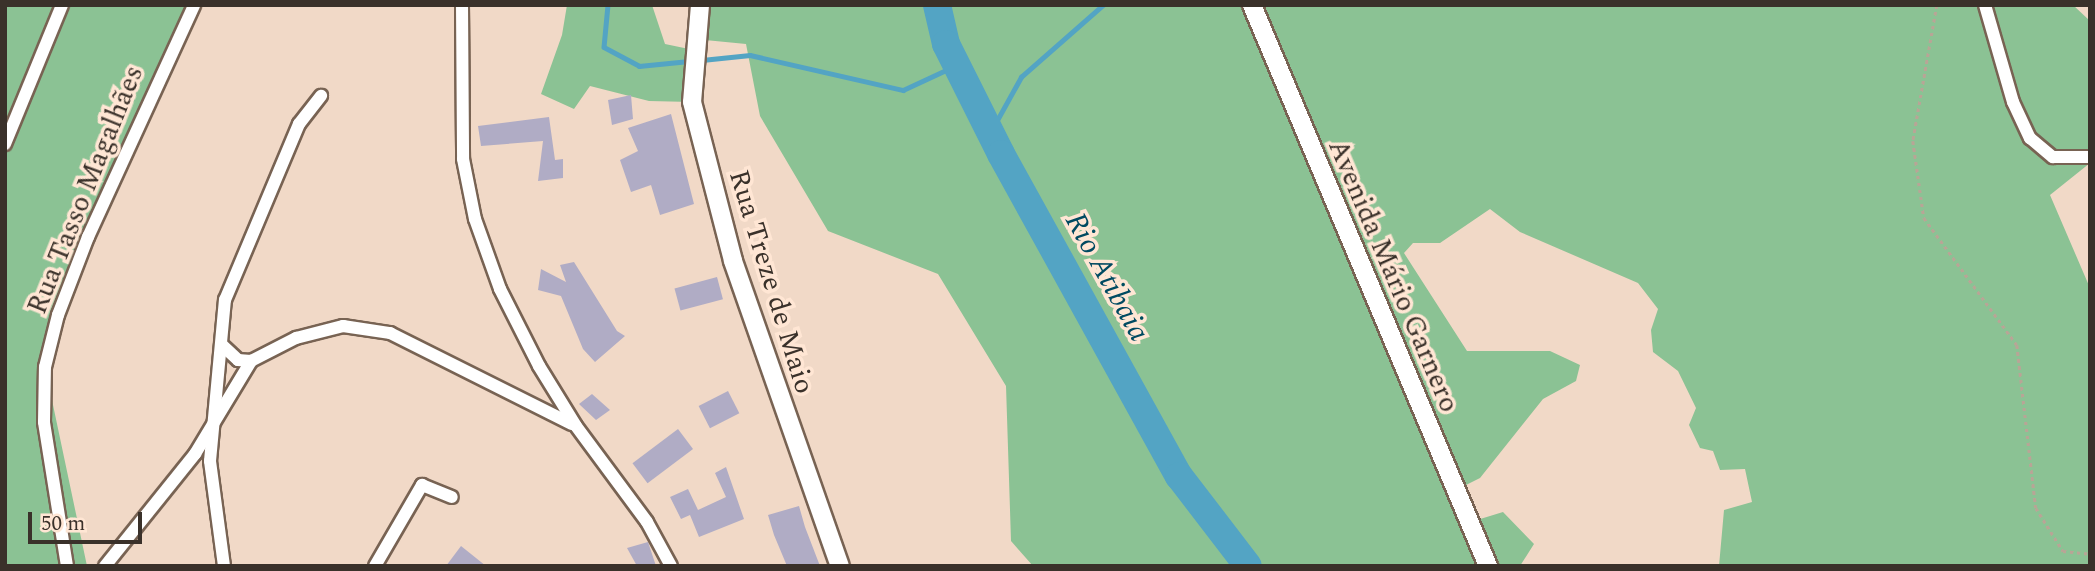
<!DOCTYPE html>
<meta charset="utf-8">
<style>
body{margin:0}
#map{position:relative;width:2095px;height:571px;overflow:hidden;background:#f1d9c7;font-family:Spectral,serif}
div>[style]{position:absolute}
.green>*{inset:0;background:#8bc294}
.stream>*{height:4.5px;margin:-2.25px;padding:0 2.25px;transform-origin:2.25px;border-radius:2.25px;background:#53a4c4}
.river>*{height:28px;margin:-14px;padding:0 14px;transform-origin:14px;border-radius:14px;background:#53a4c4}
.building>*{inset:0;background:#b0acc5;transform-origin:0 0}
.path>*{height:2.5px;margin-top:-1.25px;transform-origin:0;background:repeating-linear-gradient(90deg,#b8a596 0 3.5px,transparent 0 7px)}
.roads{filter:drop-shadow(2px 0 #786353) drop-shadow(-2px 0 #786353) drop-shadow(0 2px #786353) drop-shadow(0 -2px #786353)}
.street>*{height:12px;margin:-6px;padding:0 6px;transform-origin:6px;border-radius:6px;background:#fff}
.secondary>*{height:18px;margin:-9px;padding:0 9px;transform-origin:9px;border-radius:9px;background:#fff}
span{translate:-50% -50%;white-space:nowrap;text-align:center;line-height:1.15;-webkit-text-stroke:7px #ffe6d4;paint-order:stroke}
.street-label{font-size:28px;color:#3a312a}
.water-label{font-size:30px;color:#004a61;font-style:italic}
.frame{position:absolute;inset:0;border:7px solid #3a312a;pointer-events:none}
.scale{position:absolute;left:28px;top:512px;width:114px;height:32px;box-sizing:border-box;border:4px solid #3a312a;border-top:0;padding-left:9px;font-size:21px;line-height:24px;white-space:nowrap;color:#3a312a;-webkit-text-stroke:5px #ffe6d4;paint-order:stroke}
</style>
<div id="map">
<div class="green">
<i style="clip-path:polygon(5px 5px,195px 5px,155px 86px,45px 367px,87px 566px,5px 566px)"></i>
<i style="clip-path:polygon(567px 5px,652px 5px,665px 44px,689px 49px,692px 102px,649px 101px,590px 86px,574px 109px,541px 94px,562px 35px)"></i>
<i style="clip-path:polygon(711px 5px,2073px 5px,2090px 21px,2090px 163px,2050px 195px,2090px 288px,2090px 566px,1719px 566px,1724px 510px,1752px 502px,1745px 469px,1720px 470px,1713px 451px,1700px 448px,1689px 425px,1696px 408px,1678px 371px,1653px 352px,1651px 330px,1658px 309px,1638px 283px,1520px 232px,1490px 209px,1440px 243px,1413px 243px,1404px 253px,1467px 351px,1550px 351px,1580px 365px,1576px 381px,1543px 399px,1480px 478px,1462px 487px,1477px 520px,1503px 512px,1534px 544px,1520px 566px,1033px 566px,1011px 541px,1006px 386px,938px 274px,828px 231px,760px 116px,746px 44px,705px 40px)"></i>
</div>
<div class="stream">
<i style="left:608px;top:5px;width:42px;rotate:95.4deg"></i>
<i style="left:604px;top:47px;width:40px;rotate:28deg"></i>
<i style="left:639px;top:66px;width:50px;rotate:-5.7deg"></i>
<i style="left:702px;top:60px;width:48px;rotate:-5.9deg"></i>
<i style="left:750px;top:55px;width:157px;rotate:12.9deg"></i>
<i style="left:903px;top:90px;width:60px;rotate:-24.8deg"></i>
<i style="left:990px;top:133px;width:64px;rotate:-61deg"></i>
<i style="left:1021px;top:77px;width:109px;rotate:-41.3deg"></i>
</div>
<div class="river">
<i style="left:937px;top:5px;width:40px;rotate:77deg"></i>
<i style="left:946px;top:44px;width:123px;rotate:63.4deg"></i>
<i style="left:1001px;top:154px;width:368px;rotate:61.1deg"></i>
<i style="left:1179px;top:476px;width:113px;rotate:52.5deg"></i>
</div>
<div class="building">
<i style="clip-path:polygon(631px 95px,633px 119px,612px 125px,608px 100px)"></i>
<i style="clip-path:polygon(671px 114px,694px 204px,660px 215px,651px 185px,631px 192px,620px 160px,638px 151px,628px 128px)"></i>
<i style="clip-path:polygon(549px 117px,555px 160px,563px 159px,563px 178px,538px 181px,543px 141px,481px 146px,478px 126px)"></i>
<i style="clip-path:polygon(574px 262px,617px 331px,625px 336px,595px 362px,583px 349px,561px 296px,538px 290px,541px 269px,566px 282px,560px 265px)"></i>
<i style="left:717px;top:277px;width:23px;height:44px;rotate:75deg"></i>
<i style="left:728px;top:391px;width:25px;height:33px;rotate:63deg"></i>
<i style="clip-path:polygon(592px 394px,610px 410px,596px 420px,579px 404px)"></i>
<i style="left:678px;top:429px;width:25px;height:57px;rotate:53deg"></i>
<i style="clip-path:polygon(726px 467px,744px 519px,699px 537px,690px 515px,681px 519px,670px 497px,688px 489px,698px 510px,726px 497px,715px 473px)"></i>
<i style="clip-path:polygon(799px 506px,805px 527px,820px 566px,787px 566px,774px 535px,768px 515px)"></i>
<i style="clip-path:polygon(648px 542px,656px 566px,637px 566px,627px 548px)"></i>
<i style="clip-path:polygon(461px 546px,486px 566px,446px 566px)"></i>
</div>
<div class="path">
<i style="left:1937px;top:5px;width:138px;rotate:100deg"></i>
<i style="left:1913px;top:141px;width:78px;rotate:81.9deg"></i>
<i style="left:1924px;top:218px;width:157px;rotate:53.8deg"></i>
<i style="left:2017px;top:345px;width:164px;rotate:83.4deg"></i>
<i style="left:2036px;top:508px;width:51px;rotate:57.9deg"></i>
<i style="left:2063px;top:551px;width:27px;rotate:6deg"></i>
</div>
<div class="roads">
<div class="street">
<i style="left:462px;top:5px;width:154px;rotate:89.6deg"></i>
<i style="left:463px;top:159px;width:61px;rotate:78.7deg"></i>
<i style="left:475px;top:219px;width:74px;rotate:70.3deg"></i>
<i style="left:500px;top:289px;width:86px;rotate:63.1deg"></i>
<i style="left:539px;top:366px;width:70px;rotate:58.3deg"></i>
<i style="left:576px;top:426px;width:119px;rotate:53.5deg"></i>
<i style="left:647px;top:522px;width:50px;rotate:61.4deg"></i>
<i style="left:1985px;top:5px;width:101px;rotate:73.9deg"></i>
<i style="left:2013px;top:102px;width:40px;rotate:65deg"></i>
<i style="left:2030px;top:138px;width:30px;rotate:40deg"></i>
<i style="left:2053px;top:157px;width:37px"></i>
<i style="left:5px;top:144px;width:150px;rotate:-67.7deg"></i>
<i style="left:222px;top:345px;width:22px;rotate:43deg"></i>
<i style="left:238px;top:360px;width:13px;rotate:4deg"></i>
<i style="left:67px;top:566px;width:146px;rotate:-99.1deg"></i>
<i style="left:44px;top:422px;width:55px;rotate:-89deg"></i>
<i style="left:45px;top:367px;width:54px;rotate:-76deg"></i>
<i style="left:58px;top:315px;width:84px;rotate:-69deg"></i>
<i style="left:88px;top:237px;width:255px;rotate:-65.4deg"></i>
<i style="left:105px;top:566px;width:144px;rotate:-51.2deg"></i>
<i style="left:195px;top:454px;width:109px;rotate:-58.9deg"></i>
<i style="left:251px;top:361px;width:51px;rotate:-27.1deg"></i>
<i style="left:296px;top:338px;width:49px;rotate:-14.3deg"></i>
<i style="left:343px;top:326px;width:48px;rotate:8.5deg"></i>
<i style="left:390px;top:333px;width:203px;rotate:26.6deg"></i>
<i style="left:224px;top:566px;width:106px;rotate:-97.6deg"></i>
<i style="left:210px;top:461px;width:162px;rotate:-84.7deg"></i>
<i style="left:225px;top:300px;width:191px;rotate:-67.2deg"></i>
<i style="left:299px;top:124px;width:36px;rotate:-52deg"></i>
<i style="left:375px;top:566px;width:94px;rotate:-59.9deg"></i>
<i style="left:422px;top:485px;width:32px;rotate:22deg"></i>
</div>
<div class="secondary">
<i style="left:700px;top:5px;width:97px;rotate:94.7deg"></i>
<i style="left:692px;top:102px;width:164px;rotate:75.5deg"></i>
<i style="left:733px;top:261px;width:323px;rotate:70.7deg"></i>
<i style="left:1252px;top:5px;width:609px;rotate:67.18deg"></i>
</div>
</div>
<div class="street-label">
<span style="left:86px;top:190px;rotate:-68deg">Rua Tasso Magalhães</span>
<span style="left:1393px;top:276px;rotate:67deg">Avenida Mário Garnero</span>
<span style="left:771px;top:282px;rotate:73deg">Rua Treze de Maio</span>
</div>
<div class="water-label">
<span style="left:1107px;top:277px;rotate:61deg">Rio Atibaia</span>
</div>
<div class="frame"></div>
<div class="scale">50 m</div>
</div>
